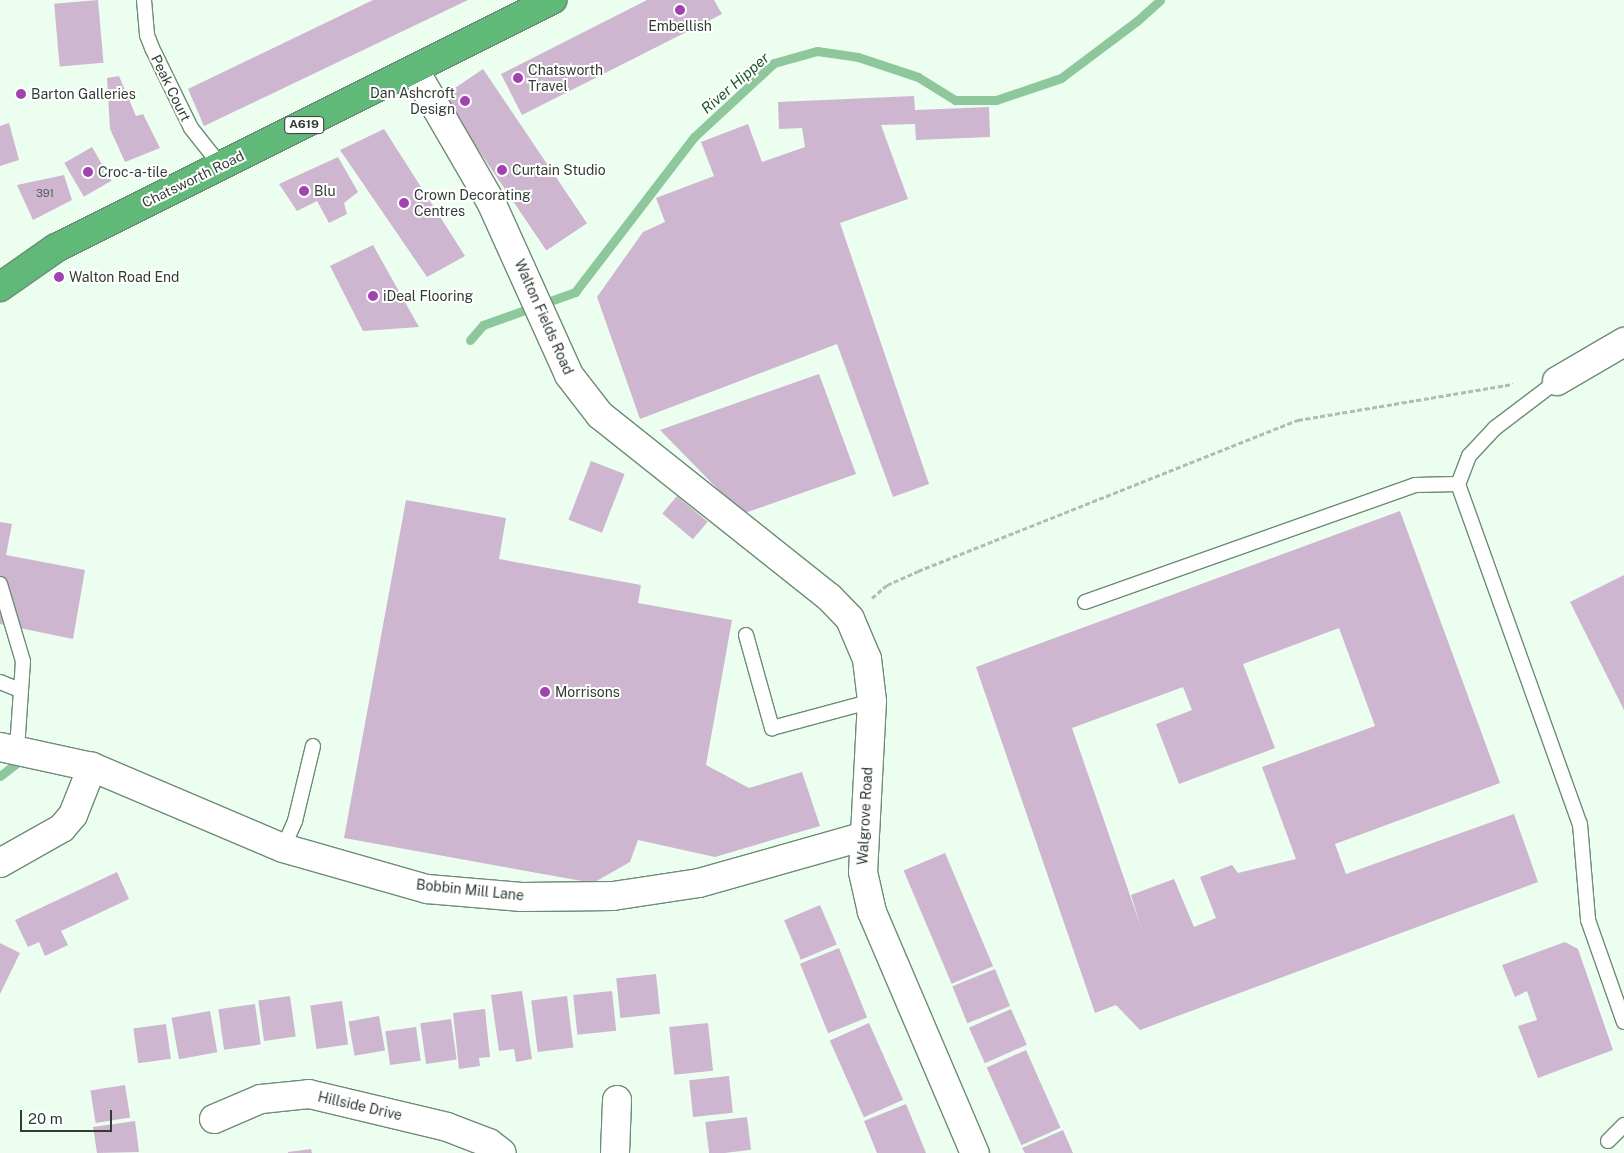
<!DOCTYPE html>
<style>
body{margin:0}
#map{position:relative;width:1624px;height:1153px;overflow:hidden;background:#ecfeef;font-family:"Public Sans",sans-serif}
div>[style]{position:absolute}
.stream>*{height:9px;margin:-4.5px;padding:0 4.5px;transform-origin:4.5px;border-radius:4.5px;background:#8ec79c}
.building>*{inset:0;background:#ceb6d1;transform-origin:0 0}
.path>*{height:3px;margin-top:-1.5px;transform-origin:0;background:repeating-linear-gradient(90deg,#aebeb1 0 5px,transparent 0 7.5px)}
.roads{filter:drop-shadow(1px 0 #6f8b75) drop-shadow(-1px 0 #6f8b75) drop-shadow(0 1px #6f8b75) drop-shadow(0 -1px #6f8b75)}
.lane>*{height:14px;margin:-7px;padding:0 7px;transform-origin:7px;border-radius:7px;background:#fff}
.street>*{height:28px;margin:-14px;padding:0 14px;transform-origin:14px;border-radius:14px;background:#fff}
.highway>*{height:28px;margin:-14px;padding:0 14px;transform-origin:14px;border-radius:14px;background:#60b879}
.dots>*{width:14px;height:14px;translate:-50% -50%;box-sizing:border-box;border:2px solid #fff;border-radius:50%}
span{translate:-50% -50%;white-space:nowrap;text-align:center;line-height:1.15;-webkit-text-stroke:4px #fff;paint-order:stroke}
.number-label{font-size:11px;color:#585b5a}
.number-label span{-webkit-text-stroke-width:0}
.shield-label span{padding:1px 4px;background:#fff;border:1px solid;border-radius:4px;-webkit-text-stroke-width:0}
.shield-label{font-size:12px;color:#313d33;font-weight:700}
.poi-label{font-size:14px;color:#313d33}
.left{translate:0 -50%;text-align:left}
.right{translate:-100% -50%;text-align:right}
.street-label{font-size:14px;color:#313d33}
.water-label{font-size:15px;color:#1a5930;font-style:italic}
.scale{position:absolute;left:20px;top:1110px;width:92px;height:22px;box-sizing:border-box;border:2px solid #313d33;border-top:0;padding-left:6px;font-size:15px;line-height:18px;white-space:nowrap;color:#313d33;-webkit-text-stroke:4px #fff;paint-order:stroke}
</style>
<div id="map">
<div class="stream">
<i style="left:470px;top:340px;width:20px;rotate:-49deg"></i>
<i style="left:483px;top:325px;width:98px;rotate:-19.7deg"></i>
<i style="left:575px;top:292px;width:195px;rotate:-52.5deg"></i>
<i style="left:694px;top:137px;width:109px;rotate:-42.8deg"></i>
<i style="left:774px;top:63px;width:45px;rotate:-15.6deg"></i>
<i style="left:817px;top:51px;width:41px;rotate:8.3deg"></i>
<i style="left:858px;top:57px;width:63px;rotate:18.4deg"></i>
<i style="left:918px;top:77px;width:44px;rotate:31.9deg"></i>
<i style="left:955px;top:100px;width:41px"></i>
<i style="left:996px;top:100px;width:69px;rotate:-18.7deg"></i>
<i style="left:1061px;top:78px;width:95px;rotate:-36.9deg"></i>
<i style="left:1137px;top:21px;width:31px;rotate:-42deg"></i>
<i style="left:0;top:776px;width:23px;rotate:-38deg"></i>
</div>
<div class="building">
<i style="left:98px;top:0;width:63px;height:44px;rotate:85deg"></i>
<i style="clip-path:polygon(373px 0,468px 0,204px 126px,188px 89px)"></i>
<i style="clip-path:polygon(647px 0,714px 0,722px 14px,522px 115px,501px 74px)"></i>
<i style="left:483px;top:69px;width:186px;height:49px;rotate:56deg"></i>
<i style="clip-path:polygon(119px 76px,136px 116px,143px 114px,160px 148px,125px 162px,110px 129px,107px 78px)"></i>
<i style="clip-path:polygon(914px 96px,915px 110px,989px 107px,990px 137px,916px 140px,915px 124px,881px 125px,908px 199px,840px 223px,929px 484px,893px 497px,837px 344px,640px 419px,597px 297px,643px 232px,665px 222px,656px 198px,714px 176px,701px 142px,748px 124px,762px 162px,805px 147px,802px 128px,779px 129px,778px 102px)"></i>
<i style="clip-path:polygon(9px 123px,19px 160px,0 166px,0 126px)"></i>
<i style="clip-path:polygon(384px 129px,465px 256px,427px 277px,340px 150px)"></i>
<i style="left:92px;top:147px;width:39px;height:32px;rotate:60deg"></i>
<i style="clip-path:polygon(338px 157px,358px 192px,344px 203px,347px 214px,329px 223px,317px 201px,297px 211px,279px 184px)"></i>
<i style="clip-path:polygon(64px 175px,72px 200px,33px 220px,17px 185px)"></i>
<i style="clip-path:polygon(373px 245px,419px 327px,363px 331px,330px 266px)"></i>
<i style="clip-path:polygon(819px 374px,856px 474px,742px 514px,660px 430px)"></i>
<i style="left:591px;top:461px;width:36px;height:63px;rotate:21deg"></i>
<i style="left:677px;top:496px;width:40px;height:23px;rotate:40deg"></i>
<i style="clip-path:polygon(406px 500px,506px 518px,499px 559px,641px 585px,638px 603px,732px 620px,706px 765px,749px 788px,802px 772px,820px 826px,715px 857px,638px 840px,630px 862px,593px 883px,344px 838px)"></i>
<i style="clip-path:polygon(evenodd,1400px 511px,1500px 783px,1335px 844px,1346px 874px,1514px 814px,1538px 882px,1140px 1030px,1116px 1005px,1095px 1013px,976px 667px,1400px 511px,1339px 628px,1375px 726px,1262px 767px,1296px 859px,1238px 873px,1232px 865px,1200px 877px,1216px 918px,1194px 927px,1174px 879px,1131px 895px,1142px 930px,1072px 728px,1183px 687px,1192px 710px,1156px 724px,1179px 784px,1275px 748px,1243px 664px,1339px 628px)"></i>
<i style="clip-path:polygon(0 522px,12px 524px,6px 555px,85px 570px,73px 639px,0 624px)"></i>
<i style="clip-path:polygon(1624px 575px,1624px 710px,1570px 602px)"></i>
<i style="left:945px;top:853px;width:123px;height:45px;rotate:67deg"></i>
<i style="clip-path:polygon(117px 872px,129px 899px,61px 931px,68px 945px,45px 956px,39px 942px,28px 947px,15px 920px)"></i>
<i style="left:820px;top:905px;width:43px;height:39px;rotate:67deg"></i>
<i style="clip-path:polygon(1565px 942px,1578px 949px,1613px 1050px,1538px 1078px,1518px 1026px,1537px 1020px,1527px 991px,1515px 997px,1502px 965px)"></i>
<i style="clip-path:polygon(0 943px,20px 953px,0 994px)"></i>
<i style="left:839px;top:948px;width:75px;height:42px;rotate:68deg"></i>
<i style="left:995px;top:969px;width:40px;height:46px;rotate:68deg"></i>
<i style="left:656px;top:974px;width:40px;height:40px;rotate:84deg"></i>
<i style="clip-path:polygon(522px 991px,532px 1059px,516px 1062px,514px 1049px,499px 1051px,491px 995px)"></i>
<i style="left:612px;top:991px;width:40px;height:39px;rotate:84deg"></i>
<i style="left:290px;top:996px;width:41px;height:32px;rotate:82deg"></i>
<i style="left:567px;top:996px;width:52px;height:36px;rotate:83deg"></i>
<i style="left:342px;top:1001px;width:44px;height:32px;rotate:82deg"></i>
<i style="left:255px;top:1004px;width:41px;height:37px;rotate:82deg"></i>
<i style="clip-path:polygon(485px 1009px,490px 1057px,479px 1058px,480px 1066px,459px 1069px,453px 1013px)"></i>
<i style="left:1011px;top:1009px;width:39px;height:46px;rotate:66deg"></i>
<i style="left:210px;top:1011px;width:42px;height:39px;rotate:80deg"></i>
<i style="left:379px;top:1016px;width:35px;height:31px;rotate:80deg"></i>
<i style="left:451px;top:1019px;width:41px;height:31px;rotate:82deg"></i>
<i style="left:708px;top:1023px;width:48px;height:39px;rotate:84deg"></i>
<i style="left:869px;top:1023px;width:84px;height:43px;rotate:66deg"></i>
<i style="left:166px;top:1024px;width:35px;height:33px;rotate:82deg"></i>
<i style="left:416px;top:1027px;width:34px;height:31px;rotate:82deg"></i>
<i style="left:1026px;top:1050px;width:85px;height:43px;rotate:66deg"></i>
<i style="left:729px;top:1076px;width:37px;height:40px;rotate:84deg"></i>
<i style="left:125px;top:1085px;width:33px;height:35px;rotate:81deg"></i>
<i style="clip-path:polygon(906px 1104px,926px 1153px,877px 1153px,864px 1121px)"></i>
<i style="left:747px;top:1117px;width:33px;height:42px;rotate:83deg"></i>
<i style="clip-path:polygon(135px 1121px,139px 1152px,97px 1153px,93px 1127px)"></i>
<i style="clip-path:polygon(1063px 1130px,1073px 1153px,1025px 1153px,1022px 1148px)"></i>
<i style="clip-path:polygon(311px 1149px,312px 1153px,288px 1153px,288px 1152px)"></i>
</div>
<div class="path">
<i style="left:872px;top:598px;width:20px;rotate:-41deg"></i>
<i style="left:887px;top:585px;width:34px;rotate:-24deg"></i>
<i style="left:918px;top:571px;width:409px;rotate:-21.7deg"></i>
<i style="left:1298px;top:420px;width:218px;rotate:-9.5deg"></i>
</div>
<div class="roads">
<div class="lane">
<i style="left:144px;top:0;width:35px;rotate:85deg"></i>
<i style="left:147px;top:35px;width:14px;rotate:69deg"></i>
<i style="left:152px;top:48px;width:89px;rotate:64deg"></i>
<i style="left:191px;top:128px;width:48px;rotate:51.7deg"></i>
<i style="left:1557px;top:381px;width:78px;rotate:142.8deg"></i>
<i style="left:1495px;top:428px;width:38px;rotate:133deg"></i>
<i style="left:1469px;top:456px;width:30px;rotate:111deg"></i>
<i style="left:1458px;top:484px;width:361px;rotate:70.3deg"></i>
<i style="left:1580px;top:824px;width:96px;rotate:85.2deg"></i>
<i style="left:1588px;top:920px;width:108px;rotate:70.6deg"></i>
<i style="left:0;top:584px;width:80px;rotate:73.4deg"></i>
<i style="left:23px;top:661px;width:88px;rotate:93.9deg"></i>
<i style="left:1085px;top:602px;width:350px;rotate:-19.5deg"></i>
<i style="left:1415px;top:485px;width:43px;rotate:-1.3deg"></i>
<i style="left:746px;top:635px;width:97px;rotate:74.4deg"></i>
<i style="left:772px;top:728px;width:104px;rotate:-15.1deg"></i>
<i style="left:0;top:682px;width:22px;rotate:22deg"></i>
<i style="left:283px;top:848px;width:30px;rotate:-66deg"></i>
<i style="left:295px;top:821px;width:77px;rotate:-76.5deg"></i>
<i style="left:1608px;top:1141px;width:23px;rotate:-45deg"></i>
</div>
<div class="street">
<i style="left:415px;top:71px;width:151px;rotate:59.9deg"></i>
<i style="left:491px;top:202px;width:190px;rotate:65.7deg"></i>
<i style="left:569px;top:375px;width:51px;rotate:52.2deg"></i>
<i style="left:600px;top:415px;width:293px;rotate:38.5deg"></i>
<i style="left:829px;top:597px;width:30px;rotate:46deg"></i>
<i style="left:850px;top:619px;width:43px;rotate:67deg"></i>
<i style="left:867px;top:659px;width:42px;rotate:83.2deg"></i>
<i style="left:872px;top:701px;width:171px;rotate:93deg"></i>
<i style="left:863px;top:872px;width:41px;rotate:77.3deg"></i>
<i style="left:872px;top:912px;width:262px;rotate:66.9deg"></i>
<i style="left:1557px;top:381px;width:78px;rotate:-30.2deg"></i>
<i style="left:0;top:747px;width:94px;rotate:12.3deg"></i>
<i style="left:92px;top:767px;width:207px;rotate:23deg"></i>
<i style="left:283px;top:848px;width:150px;rotate:15.9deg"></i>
<i style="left:427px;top:889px;width:95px;rotate:4.8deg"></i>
<i style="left:522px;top:897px;width:91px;rotate:-0.6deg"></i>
<i style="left:613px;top:896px;width:87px;rotate:-8.6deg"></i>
<i style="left:699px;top:883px;width:169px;rotate:-15.8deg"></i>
<i style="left:0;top:863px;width:71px;rotate:-29.4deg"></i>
<i style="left:62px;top:828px;width:17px;rotate:-50deg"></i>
<i style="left:73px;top:815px;width:52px;rotate:-68.4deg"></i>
<i style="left:214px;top:1119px;width:51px;rotate:-23.1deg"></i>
<i style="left:261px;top:1099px;width:48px;rotate:-5.9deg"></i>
<i style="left:309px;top:1094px;width:142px;rotate:13.4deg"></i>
<i style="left:447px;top:1127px;width:45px;rotate:20.9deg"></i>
<i style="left:489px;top:1143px;width:16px;rotate:38deg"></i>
<i style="left:615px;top:1153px;width:53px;rotate:-87.8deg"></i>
</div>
<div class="highway">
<i style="left:0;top:287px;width:68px;rotate:-34.9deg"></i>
<i style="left:56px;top:248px;width:555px;rotate:-26.57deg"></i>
</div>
</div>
<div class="dots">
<i style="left:680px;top:10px;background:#a043ac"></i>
<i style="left:518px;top:78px;background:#a043ac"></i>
<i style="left:21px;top:94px;background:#a043ac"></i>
<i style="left:465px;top:101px;background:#a043ac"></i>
<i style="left:502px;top:170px;background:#a043ac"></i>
<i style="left:88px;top:172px;background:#a043ac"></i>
<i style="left:304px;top:191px;background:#a043ac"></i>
<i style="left:404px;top:203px;background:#a043ac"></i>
<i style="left:59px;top:277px;background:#a043ac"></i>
<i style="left:373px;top:296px;background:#a043ac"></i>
<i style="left:545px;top:692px;background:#a043ac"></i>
</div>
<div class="number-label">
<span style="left:45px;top:193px">391</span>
</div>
<div class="shield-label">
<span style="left:304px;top:125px">A619</span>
</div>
<div class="poi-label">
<span style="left:680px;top:26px">Embellish</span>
<span class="left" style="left:528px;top:78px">Chatsworth<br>Travel</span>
<span class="right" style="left:455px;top:101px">Dan Ashcroft<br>Design</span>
<span class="left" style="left:31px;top:94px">Barton Galleries</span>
<span class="left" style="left:512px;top:170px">Curtain Studio</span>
<span class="left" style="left:98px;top:172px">Croc-a-tile</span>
<span class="left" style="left:314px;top:191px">Blu</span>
<span class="left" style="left:414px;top:203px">Crown Decorating<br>Centres</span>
<span class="left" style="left:69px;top:277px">Walton Road End</span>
<span class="left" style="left:383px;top:296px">iDeal Flooring</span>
<span class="left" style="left:555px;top:692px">Morrisons</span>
</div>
<div class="street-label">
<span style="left:171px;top:88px;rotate:64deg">Peak Court</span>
<span style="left:193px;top:179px;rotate:-26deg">Chatsworth Road</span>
<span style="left:544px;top:317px;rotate:66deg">Walton Fields Road</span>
<span style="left:865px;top:816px;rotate:-87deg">Walgrove Road</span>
<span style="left:470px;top:890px;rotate:6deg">Bobbin Mill Lane</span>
<span style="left:360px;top:1106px;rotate:13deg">Hillside Drive</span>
</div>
<div class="water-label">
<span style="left:735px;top:83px;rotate:-41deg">River Hipper</span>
</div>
<div class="scale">20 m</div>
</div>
